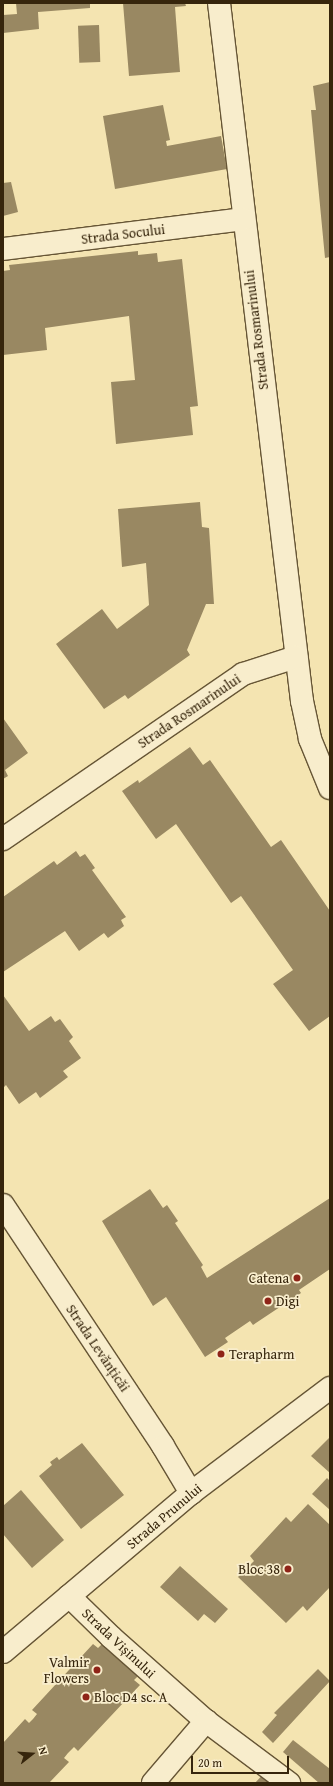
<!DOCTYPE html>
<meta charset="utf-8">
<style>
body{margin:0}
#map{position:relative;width:333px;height:1786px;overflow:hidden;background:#f4e4b1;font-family:"Gentium Book Plus",serif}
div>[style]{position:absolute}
.building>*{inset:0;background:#998862;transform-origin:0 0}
.roads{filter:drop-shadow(1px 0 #665535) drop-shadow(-1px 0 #665535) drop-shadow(0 1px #665535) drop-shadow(0 -1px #665535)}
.street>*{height:22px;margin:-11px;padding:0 11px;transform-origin:11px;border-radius:11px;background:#f8edcc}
.secondary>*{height:22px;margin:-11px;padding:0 11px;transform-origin:11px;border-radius:11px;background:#f8edcc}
.dots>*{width:11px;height:11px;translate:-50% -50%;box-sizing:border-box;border:2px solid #f8edcc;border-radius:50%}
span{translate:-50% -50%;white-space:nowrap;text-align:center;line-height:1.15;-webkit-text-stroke:3.5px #f8edcc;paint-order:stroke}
.street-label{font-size:14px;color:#36250c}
.poi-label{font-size:14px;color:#36250c}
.right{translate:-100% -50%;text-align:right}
.left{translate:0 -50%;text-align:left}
.frame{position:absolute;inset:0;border:4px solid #36250c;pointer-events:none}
.north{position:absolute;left:12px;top:1734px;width:40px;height:40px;-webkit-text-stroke:3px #f8edcc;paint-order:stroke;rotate:73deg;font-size:11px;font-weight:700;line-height:16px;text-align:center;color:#36250c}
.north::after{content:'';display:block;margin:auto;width:14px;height:18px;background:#36250c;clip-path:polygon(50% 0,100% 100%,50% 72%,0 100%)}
.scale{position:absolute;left:191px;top:1756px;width:98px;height:18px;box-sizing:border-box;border:2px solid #36250c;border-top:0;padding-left:5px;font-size:12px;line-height:14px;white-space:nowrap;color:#36250c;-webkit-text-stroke:3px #f8edcc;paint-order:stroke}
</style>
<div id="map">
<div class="building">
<i style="clip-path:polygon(16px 3px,90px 3px,90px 8px,38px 12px,39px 29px,3px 33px,3px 15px,17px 14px)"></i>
<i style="clip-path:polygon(123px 3px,185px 3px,186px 6px,175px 7px,180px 72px,129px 76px)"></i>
<i style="left:99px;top:25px;width:37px;height:21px;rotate:88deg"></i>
<i style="clip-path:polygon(330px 82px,330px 257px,325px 258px,311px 110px,316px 110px,313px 86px)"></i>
<i style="clip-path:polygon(163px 105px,170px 140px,166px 141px,167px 146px,221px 136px,227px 169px,115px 189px,103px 116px)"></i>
<i style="clip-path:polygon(11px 182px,18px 212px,3px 216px,3px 183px)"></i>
<i style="clip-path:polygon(138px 251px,138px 255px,157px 253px,158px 262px,182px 259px,198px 406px,190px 407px,193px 435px,116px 444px,111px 382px,135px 380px,129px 316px,45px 328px,47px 350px,3px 355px,3px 271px,10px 270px,9px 265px)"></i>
<i style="clip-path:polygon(200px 502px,202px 527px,209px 528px,214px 604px,206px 604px,187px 650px,190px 655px,128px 699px,125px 695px,104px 709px,56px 644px,102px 609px,117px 629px,149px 605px,146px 563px,122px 567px,118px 509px)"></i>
<i style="clip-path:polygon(3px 718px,28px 753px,5px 770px,8px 776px,3px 779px)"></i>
<i style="clip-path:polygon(190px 747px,203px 765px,210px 760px,271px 847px,281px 840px,330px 911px,330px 1016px,309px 1031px,273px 984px,293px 970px,241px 896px,231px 903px,176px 824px,156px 839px,122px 791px,138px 780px,139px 783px)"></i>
<i style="clip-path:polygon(76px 851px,80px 857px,85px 854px,95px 868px,92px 870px,126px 917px,121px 920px,124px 926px,108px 938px,104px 933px,79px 951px,65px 931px,3px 972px,3px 897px,54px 861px,57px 865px)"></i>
<i style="clip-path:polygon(3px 995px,29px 1031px,51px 1016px,55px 1022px,60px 1019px,73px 1037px,69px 1041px,81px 1058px,63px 1071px,68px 1077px,40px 1098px,36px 1092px,19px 1104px,6px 1085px,3px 1088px)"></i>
<i style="clip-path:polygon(150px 1189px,163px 1208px,167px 1205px,178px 1221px,175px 1223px,203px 1265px,201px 1267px,207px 1278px,330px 1198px,330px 1269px,299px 1290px,301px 1293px,253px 1325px,250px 1321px,225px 1338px,228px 1342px,205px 1357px,166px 1297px,153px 1306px,102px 1221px)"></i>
<i style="clip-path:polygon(330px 1437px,330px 1473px,311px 1456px)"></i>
<i style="clip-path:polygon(82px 1443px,124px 1495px,81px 1529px,39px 1476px,52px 1465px,50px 1462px,57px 1457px,59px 1460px)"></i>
<i style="clip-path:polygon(327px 1478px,330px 1481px,330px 1510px,312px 1494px)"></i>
<i style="clip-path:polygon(21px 1490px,64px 1540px,32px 1568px,3px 1534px,3px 1506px)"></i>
<i style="clip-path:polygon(308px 1504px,330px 1525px,330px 1587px,307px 1611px,303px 1606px,286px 1623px,238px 1577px,254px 1561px,250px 1556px,286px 1517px,291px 1522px)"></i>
<i style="clip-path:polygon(180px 1566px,228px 1609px,215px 1623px,204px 1614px,198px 1621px,160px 1587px)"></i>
<i style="clip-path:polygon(103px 1643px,139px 1675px,134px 1680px,140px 1685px,78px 1751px,74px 1747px,68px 1753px,64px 1758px,69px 1762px,49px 1783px,3px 1783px,3px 1743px,25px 1719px,29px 1723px,33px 1719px,37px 1714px,32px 1710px,93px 1644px,98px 1648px)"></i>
<i style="clip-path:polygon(318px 1669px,330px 1681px,273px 1743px,262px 1732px,277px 1715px,274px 1713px)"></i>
<i style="clip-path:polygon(293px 1740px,330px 1769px,330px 1783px,319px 1783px,283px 1752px)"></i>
<i style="clip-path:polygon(267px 1770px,281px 1783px,255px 1783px)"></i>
</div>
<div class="roads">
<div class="street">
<i style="left:219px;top:3px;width:703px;rotate:83.22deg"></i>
<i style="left:302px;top:701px;width:39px;rotate:78deg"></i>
<i style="left:310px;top:739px;width:53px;rotate:67.8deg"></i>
<i style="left:3px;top:249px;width:242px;rotate:-7.1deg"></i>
<i style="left:3px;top:839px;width:291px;rotate:-34.5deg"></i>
<i style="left:243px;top:674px;width:56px;rotate:-17.8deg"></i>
<i style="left:3px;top:1205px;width:289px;rotate:56.4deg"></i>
<i style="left:163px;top:1446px;width:55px;rotate:59.2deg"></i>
<i style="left:69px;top:1596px;width:59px;rotate:44.3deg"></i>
<i style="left:111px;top:1637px;width:127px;rotate:41.5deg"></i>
<i style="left:206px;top:1721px;width:104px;rotate:36.8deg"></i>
<i style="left:153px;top:1783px;width:82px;rotate:-49.5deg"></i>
</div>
<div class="secondary">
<i style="left:3px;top:1652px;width:246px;rotate:-40.2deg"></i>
<i style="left:191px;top:1493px;width:174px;rotate:-37.1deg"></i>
</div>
</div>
<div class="dots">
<i style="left:297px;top:1278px;background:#8f2418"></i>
<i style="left:268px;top:1301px;background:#8f2418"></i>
<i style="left:221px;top:1354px;background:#8f2418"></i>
<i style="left:288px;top:1569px;background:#8f2418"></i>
<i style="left:97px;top:1670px;background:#8f2418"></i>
<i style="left:86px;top:1697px;background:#8f2418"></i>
</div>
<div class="street-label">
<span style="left:123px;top:234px;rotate:-7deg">Strada Socului</span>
<span style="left:256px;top:330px;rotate:-97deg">Strada Rosmarinului</span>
<span style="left:189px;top:711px;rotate:-34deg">Strada Rosmarinului</span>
<span style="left:98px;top:1348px;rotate:56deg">Strada Levănțicăi</span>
<span style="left:164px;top:1516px;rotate:-40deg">Strada Prunului</span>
<span style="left:119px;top:1643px;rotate:43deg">Strada Vișinului</span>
</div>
<div class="poi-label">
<span class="right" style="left:289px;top:1278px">Catena</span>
<span class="left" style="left:276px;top:1301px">Digi</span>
<span class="left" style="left:229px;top:1354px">Terapharm</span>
<span class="right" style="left:280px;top:1569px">Bloc 38</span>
<span class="right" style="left:89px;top:1670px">Valmir<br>Flowers</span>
<span class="left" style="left:94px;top:1697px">Bloc D4 sc. A</span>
</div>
<div class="frame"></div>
<div class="north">N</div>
<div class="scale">20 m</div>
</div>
